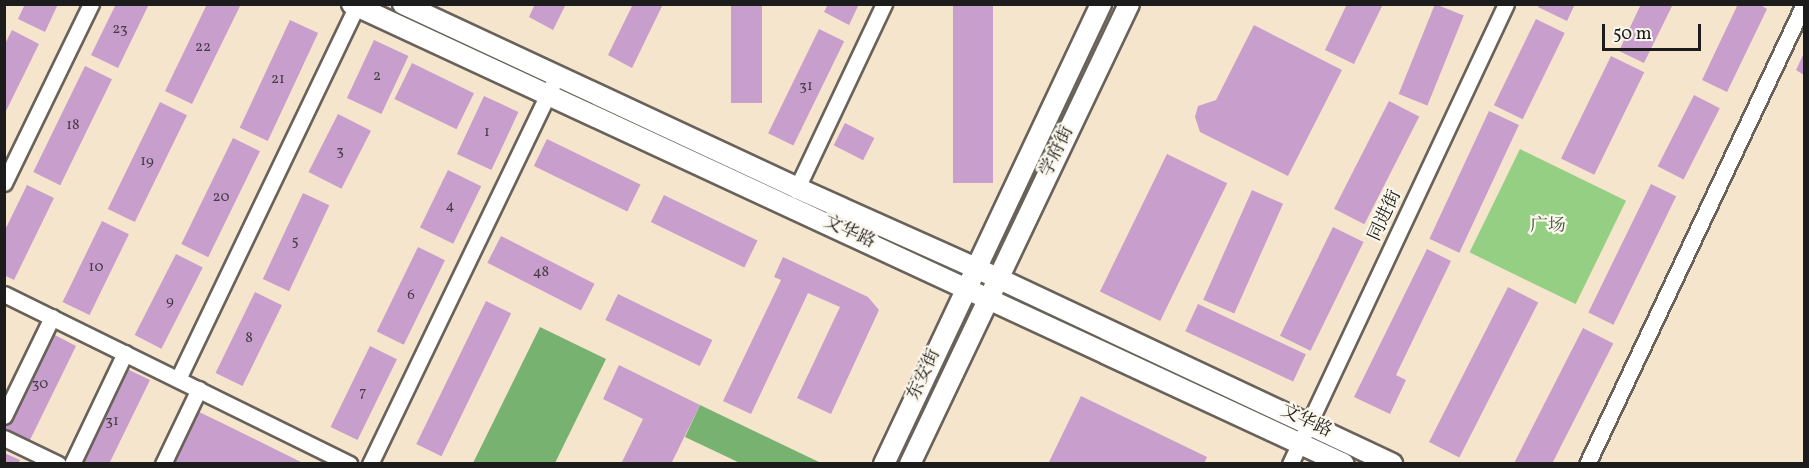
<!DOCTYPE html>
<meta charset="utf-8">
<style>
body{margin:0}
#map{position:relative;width:1809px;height:468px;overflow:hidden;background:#f6e5cd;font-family:Vollkorn,"Noto Serif SC",serif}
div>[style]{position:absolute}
.green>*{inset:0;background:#94cf83;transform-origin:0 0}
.forest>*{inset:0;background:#77b271}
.building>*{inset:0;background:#c89ecc;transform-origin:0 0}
.roads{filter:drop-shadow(2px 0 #68625a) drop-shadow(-2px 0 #68625a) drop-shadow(0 2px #68625a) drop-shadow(0 -2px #68625a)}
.minor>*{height:15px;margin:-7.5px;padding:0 7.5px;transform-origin:7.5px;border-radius:7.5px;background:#fff}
.major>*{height:20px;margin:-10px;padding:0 10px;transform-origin:10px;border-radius:10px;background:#fff}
span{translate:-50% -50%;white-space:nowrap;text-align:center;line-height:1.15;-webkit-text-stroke:4.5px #fbf7ec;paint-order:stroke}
.number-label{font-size:15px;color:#473c48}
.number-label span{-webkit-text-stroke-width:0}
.street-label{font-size:18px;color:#1c1c1c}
.park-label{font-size:18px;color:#465b40}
.frame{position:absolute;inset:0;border:6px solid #1c1c1c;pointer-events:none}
.scale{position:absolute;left:1602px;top:24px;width:99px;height:27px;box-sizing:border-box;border:3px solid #1c1c1c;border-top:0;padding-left:8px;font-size:18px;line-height:21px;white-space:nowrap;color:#1c1c1c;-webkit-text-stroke:4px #fbf7ec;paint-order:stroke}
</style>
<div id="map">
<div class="green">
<i style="left:1520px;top:149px;width:118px;height:115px;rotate:26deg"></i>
</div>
<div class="forest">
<i style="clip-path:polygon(540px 327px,606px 359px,555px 463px,473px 463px)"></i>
<i style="clip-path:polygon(700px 405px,821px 463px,740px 463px,685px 437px)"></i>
</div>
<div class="building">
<i style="clip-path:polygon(25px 4px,58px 4px,45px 32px,18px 19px)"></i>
<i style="clip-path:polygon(116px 4px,149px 4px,118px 68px,91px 55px)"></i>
<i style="clip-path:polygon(207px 4px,241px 4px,192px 104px,165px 91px)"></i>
<i style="clip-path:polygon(535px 4px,566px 4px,553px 30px,529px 17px)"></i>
<i style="clip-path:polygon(633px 4px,663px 4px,632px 68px,608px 55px)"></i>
<i style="left:731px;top:4px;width:31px;height:99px"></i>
<i style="clip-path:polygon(828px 4px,859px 4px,849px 25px,824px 12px)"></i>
<i style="left:953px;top:4px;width:40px;height:179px"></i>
<i style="clip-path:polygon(1347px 4px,1383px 4px,1354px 64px,1325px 50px)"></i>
<i style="left:1435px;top:4px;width:31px;height:97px;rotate:22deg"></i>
<i style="clip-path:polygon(1539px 4px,1575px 4px,1567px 21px,1538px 7px)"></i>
<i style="clip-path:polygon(1641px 4px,1673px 4px,1644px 63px,1619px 51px)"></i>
<i style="clip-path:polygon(1738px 4px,1759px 4px,1767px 9px,1727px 92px,1702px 80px)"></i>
<i style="left:1536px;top:19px;width:32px;height:96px;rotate:26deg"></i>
<i style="left:290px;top:20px;width:31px;height:119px;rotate:25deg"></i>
<i style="clip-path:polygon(1254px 25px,1342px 70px,1288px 176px,1200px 132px,1195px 117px,1198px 106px,1216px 100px)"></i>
<i style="left:819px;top:29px;width:28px;height:116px;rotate:26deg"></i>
<i style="clip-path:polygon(12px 30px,39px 44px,4px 115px,4px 46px)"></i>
<i style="left:374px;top:40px;width:38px;height:64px;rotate:25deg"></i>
<i style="clip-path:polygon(1804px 53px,1804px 75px,1796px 70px)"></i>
<i style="left:1611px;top:56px;width:37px;height:114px;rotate:26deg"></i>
<i style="left:412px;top:63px;width:69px;height:40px;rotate:26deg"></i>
<i style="left:85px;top:66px;width:30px;height:118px;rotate:26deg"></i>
<i style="left:1694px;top:95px;width:29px;height:80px;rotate:27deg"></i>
<i style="left:484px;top:96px;width:38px;height:64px;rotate:25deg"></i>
<i style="left:1389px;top:101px;width:34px;height:121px;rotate:27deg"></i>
<i style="left:160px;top:102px;width:30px;height:119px;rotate:26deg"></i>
<i style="left:1489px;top:111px;width:33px;height:141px;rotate:25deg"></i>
<i style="left:338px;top:114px;width:37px;height:65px;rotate:27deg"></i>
<i style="left:845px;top:123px;width:33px;height:25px;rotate:27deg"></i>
<i style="left:233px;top:138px;width:30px;height:118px;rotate:26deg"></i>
<i style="left:547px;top:139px;width:104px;height:30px;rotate:26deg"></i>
<i style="left:1167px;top:154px;width:67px;height:153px;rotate:26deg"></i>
<i style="left:448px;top:170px;width:37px;height:64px;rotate:26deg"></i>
<i style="left:1651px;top:184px;width:28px;height:143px;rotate:26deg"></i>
<i style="clip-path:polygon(27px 185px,54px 198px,14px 280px,4px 275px,4px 232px)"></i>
<i style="left:1252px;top:190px;width:34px;height:120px;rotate:24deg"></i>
<i style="left:303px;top:193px;width:29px;height:95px;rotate:25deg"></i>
<i style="left:664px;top:195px;width:104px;height:30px;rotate:26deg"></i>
<i style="left:102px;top:221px;width:30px;height:90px;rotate:26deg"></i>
<i style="left:1333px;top:227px;width:34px;height:121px;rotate:26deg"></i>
<i style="left:501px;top:236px;width:105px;height:30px;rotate:27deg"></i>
<i style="left:418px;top:247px;width:30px;height:94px;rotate:26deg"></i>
<i style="clip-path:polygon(1427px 249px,1451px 261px,1396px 375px,1406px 380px,1390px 414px,1354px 397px)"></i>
<i style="left:176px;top:254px;width:30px;height:91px;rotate:27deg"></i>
<i style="clip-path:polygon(783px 257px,868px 297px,879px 310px,831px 414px,797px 398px,840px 307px,808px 293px,751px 414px,723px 401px,781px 280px,774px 277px)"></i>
<i style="left:1508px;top:287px;width:34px;height:174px;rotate:27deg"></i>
<i style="left:255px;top:292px;width:30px;height:90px;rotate:26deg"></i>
<i style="left:618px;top:294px;width:105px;height:29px;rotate:26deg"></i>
<i style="left:486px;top:301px;width:28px;height:159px;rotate:26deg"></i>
<i style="left:1198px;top:304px;width:119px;height:30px;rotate:25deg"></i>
<i style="left:1583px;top:328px;width:34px;height:151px;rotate:27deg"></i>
<i style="clip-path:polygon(49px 332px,76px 346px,29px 442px,4px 430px,4px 424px)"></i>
<i style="left:370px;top:346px;width:30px;height:90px;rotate:26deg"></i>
<i style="clip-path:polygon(619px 365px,700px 405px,671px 464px,621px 464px,643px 419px,603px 399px)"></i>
<i style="clip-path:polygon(123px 367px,150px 380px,109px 464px,75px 464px)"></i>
<i style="clip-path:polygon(1081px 396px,1207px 457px,1204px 464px,1048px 464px)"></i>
<i style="clip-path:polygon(197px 411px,222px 423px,305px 464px,171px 464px)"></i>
<i style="clip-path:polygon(4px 453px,20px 460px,18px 464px,4px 464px)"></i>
</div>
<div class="roads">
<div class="minor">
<i style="left:4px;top:183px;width:199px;rotate:-64.1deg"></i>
<i style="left:797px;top:188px;width:204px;rotate:-64.7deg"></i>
<i style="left:4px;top:294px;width:385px;rotate:26.2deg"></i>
<i style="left:178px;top:379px;width:416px;rotate:-64.4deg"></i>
<i style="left:4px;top:416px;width:110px;rotate:-64.1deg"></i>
<i style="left:4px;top:438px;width:60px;rotate:25.7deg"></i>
<i style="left:72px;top:464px;width:123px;rotate:-64.5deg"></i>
<i style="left:163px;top:464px;width:83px;rotate:-64.4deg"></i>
<i style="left:370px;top:464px;width:420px;rotate:-64.3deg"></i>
<i style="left:1290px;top:464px;width:508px;rotate:-64.85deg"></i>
<i style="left:1587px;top:464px;width:509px;rotate:-64.74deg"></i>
</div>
<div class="major">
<i style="left:352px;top:4px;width:1093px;rotate:24.88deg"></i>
<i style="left:403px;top:4px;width:435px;rotate:25deg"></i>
<i style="left:797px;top:188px;width:196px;rotate:24.1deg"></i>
<i style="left:976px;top:268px;width:460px;rotate:25.2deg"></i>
<i style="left:884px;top:464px;width:509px;rotate:-64.74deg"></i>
<i style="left:910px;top:464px;width:509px;rotate:-64.54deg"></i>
</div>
</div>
<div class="number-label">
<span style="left:120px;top:30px">23</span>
<span style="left:203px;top:48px">22</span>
<span style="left:377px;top:77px">2</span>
<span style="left:278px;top:80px">21</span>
<span style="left:806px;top:87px">31</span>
<span style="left:73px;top:126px">18</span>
<span style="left:487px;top:133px">1</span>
<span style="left:340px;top:152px">3</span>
<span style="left:147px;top:162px">19</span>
<span style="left:221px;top:198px">20</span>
<span style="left:450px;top:207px">4</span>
<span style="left:295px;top:242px">5</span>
<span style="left:96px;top:268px">10</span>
<span style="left:541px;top:273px">48</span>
<span style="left:411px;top:296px">6</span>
<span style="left:170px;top:302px">9</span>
<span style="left:249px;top:339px">8</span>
<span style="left:40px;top:385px">30</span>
<span style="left:363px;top:393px">7</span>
<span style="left:112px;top:422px">31</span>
</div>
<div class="street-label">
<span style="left:1058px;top:152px;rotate:-64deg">学府街</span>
<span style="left:1386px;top:216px;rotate:-65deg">同进街</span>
<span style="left:849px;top:233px;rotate:25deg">文华路</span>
<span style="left:925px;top:375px;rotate:-65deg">东安街</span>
<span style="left:1306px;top:422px;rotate:25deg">文华路</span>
</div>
<div class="park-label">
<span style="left:1548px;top:227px">广场</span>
</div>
<div class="frame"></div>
<div class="scale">50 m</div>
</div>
